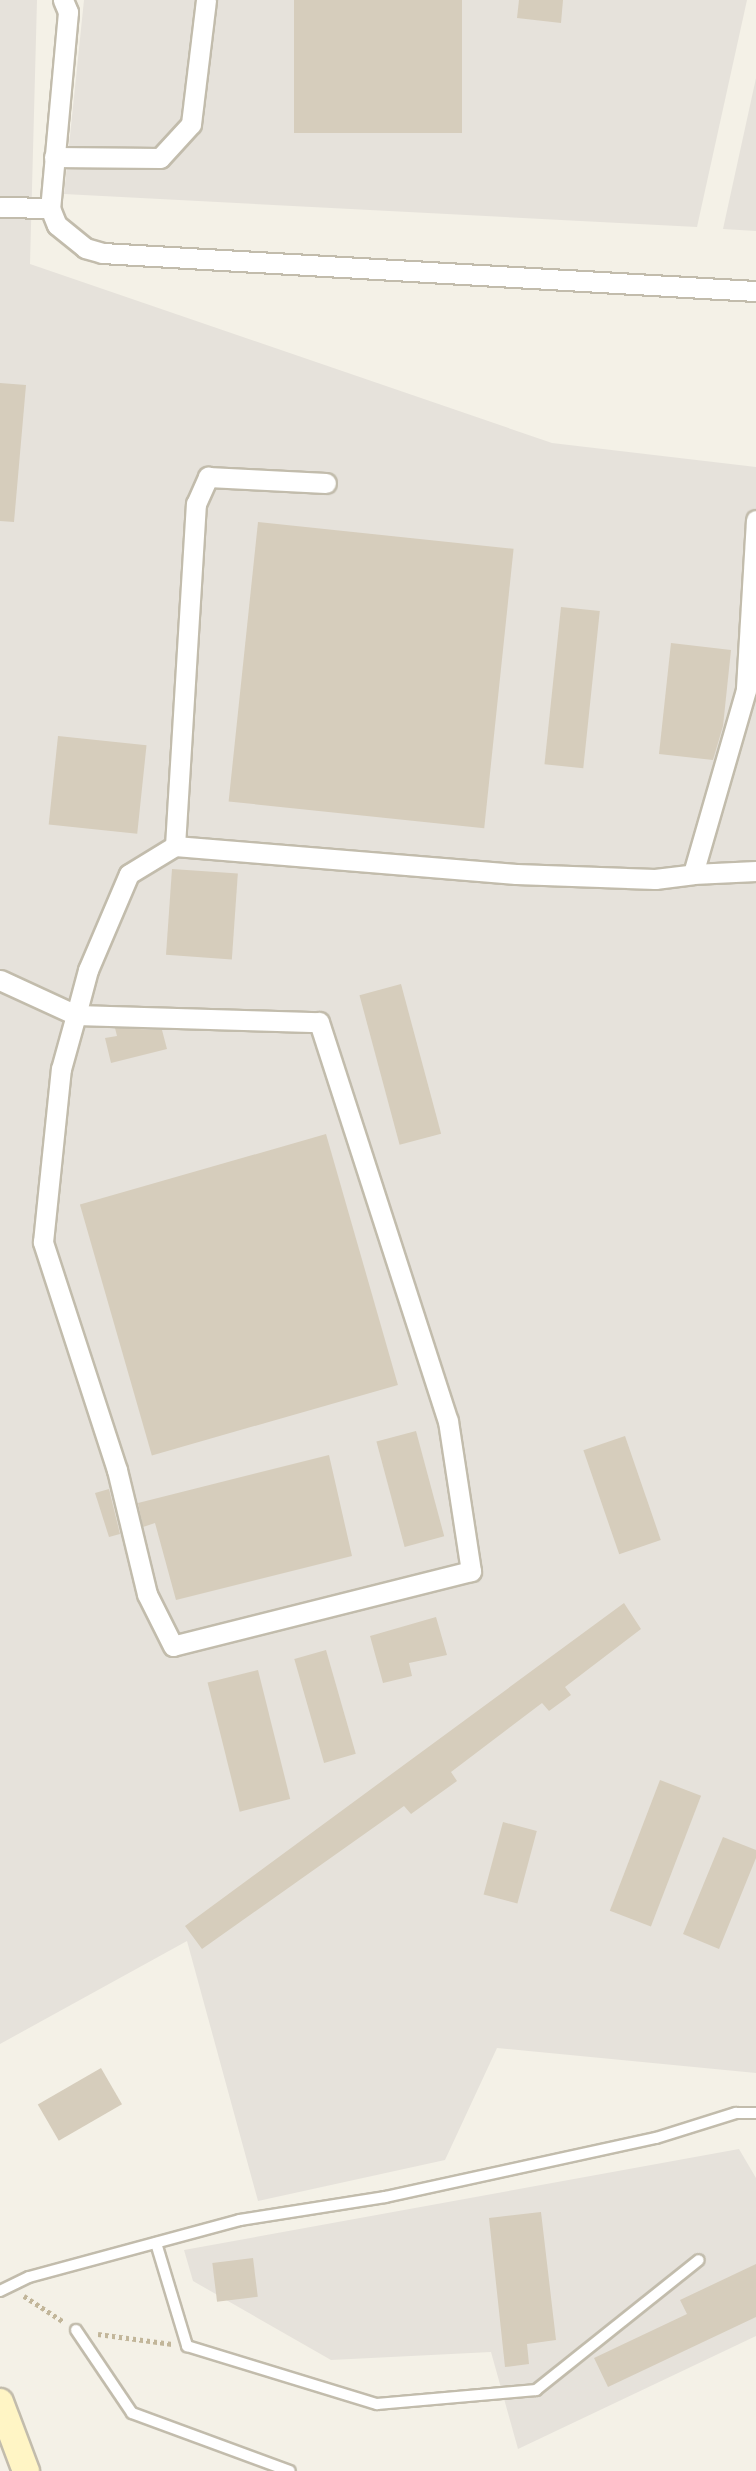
<!DOCTYPE html>
<style>
body{margin:0}
#map{position:relative;width:756px;height:2471px;overflow:hidden;background:#f4f1e7;font-family:"PT Sans",sans-serif}
div>[style]{position:absolute}
.industrial>*{inset:0;background:#e6e2db}
.building>*{inset:0;background:#d6cdbc;transform-origin:0 0}
.path>*{height:4.5px;margin-top:-2.25px;transform-origin:0;background:repeating-linear-gradient(90deg,#c2b69a 0 3.5px,transparent 0 7px)}
.roads{filter:drop-shadow(2px 0 #c2bcac) drop-shadow(-2px 0 #c2bcac) drop-shadow(0 2px #c2bcac) drop-shadow(0 -2px #c2bcac)}
.service>*{height:10px;margin:-5px;padding:0 5px;transform-origin:5px;border-radius:5px;background:#fff}
.minor>*{height:19px;margin:-9.5px;padding:0 9.5px;transform-origin:9.5px;border-radius:9.5px;background:#fff}
.secondary>*{height:26px;margin:-13px;padding:0 13px;transform-origin:13px;border-radius:13px;background:#fff5c5}
span{translate:-50% -50%;white-space:nowrap;text-align:center;line-height:1.15;-webkit-text-stroke:6px #fff;paint-order:stroke}
</style>
<div id="map">
<div class="industrial">
<i style="clip-path:polygon(0 0,37px 0,30px 264px,552px 443px,756px 467px,756px 2073px,497px 2048px,445px 2160px,258px 2201px,187px 1941px,0 2044px)"></i>
<i style="clip-path:polygon(84px 0,747px 0,697px 227px,64px 194px)"></i>
<i style="clip-path:polygon(756px 78px,756px 231px,723px 229px)"></i>
<i style="clip-path:polygon(739px 2149px,756px 2178px,756px 2336px,518px 2449px,491px 2352px,331px 2360px,193px 2281px,184px 2250px)"></i>
</div>
<div class="building">
<i style="left:294px;top:0;width:168px;height:133px"></i>
<i style="clip-path:polygon(519px 0,563px 0,561px 23px,517px 18px)"></i>
<i style="clip-path:polygon(0 383px,26px 385px,14px 522px,0 521px)"></i>
<i style="left:258px;top:522px;width:257px;height:281px;rotate:6deg"></i>
<i style="left:561px;top:607px;width:39px;height:158px;rotate:6deg"></i>
<i style="clip-path:polygon(671px 643px,731px 650px,723px 726px,713px 760px,659px 754px)"></i>
<i style="left:58px;top:736px;width:89px;height:89px;rotate:6deg"></i>
<i style="left:172px;top:869px;width:66px;height:86px;rotate:4deg"></i>
<i style="left:401px;top:984px;width:155px;height:43px;rotate:75deg"></i>
<i style="clip-path:polygon(115px 1028px,162px 1030px,167px 1049px,111px 1063px,105px 1038px,117px 1036px)"></i>
<i style="left:326px;top:1134px;width:261px;height:256px;rotate:74deg"></i>
<i style="left:416px;top:1431px;width:109px;height:41px;rotate:75deg"></i>
<i style="left:625px;top:1436px;width:110px;height:44px;rotate:71deg"></i>
<i style="clip-path:polygon(329px 1455px,352px 1556px,176px 1600px,155px 1523px,143px 1527px,138px 1503px)"></i>
<i style="clip-path:polygon(109px 1489px,120px 1534px,109px 1537px,95px 1493px)"></i>
<i style="clip-path:polygon(624px 1603px,641px 1629px,565px 1687px,571px 1695px,549px 1711px,542px 1703px,451px 1772px,457px 1781px,411px 1814px,404px 1806px,202px 1949px,185px 1926px)"></i>
<i style="clip-path:polygon(436px 1617px,447px 1655px,409px 1663px,412px 1676px,383px 1683px,370px 1636px)"></i>
<i style="left:326px;top:1650px;width:108px;height:33px;rotate:74deg"></i>
<i style="left:258px;top:1670px;width:133px;height:52px;rotate:76deg"></i>
<i style="left:660px;top:1780px;width:44px;height:140px;rotate:21deg"></i>
<i style="left:503px;top:1822px;width:35px;height:75px;rotate:15deg"></i>
<i style="clip-path:polygon(723px 1837px,756px 1850px,756px 1858px,719px 1949px,683px 1934px)"></i>
<i style="left:101px;top:2068px;width:42px;height:73px;rotate:60deg"></i>
<i style="clip-path:polygon(541px 2212px,556px 2340px,527px 2344px,529px 2364px,505px 2367px,489px 2218px)"></i>
<i style="left:253px;top:2258px;width:39px;height:41px;rotate:83deg"></i>
<i style="clip-path:polygon(756px 2264px,756px 2317px,608px 2387px,594px 2358px,687px 2314px,680px 2300px)"></i>
</div>
<div class="path">
<i style="left:24px;top:2296px;width:48px;rotate:33deg"></i>
<i style="left:98px;top:2334px;width:75px;rotate:7.7deg"></i>
</div>
<div class="roads">
<div class="service">
<i style="left:156px;top:2243px;width:108px;rotate:73.2deg"></i>
<i style="left:187px;top:2346px;width:199px;rotate:17deg"></i>
<i style="left:377px;top:2404px;width:160px;rotate:-5deg"></i>
<i style="left:536px;top:2390px;width:208px;rotate:-38.6deg"></i>
<i style="left:0;top:2291px;width:32px;rotate:-26deg"></i>
<i style="left:29px;top:2277px;width:219px;rotate:-15.1deg"></i>
<i style="left:240px;top:2220px;width:147px;rotate:-9deg"></i>
<i style="left:385px;top:2197px;width:277px;rotate:-12.3deg"></i>
<i style="left:656px;top:2138px;width:84px;rotate:-17.4deg"></i>
<i style="left:736px;top:2113px;width:20px"></i>
<i style="left:76px;top:2330px;width:100px;rotate:56deg"></i>
<i style="left:132px;top:2413px;width:168px;rotate:20.2deg"></i>
</div>
<div class="minor">
<i style="left:63px;top:0;width:13px;rotate:67deg"></i>
<i style="left:68px;top:12px;width:197px;rotate:95.2deg"></i>
<i style="left:50px;top:208px;width:18px;rotate:68deg"></i>
<i style="left:57px;top:225px;width:36px;rotate:39deg"></i>
<i style="left:85px;top:248px;width:18px;rotate:16deg"></i>
<i style="left:102px;top:253px;width:655px;rotate:3.33deg"></i>
<i style="left:54px;top:157px;width:106px;rotate:0.5deg"></i>
<i style="left:160px;top:158px;width:46px;rotate:-47.6deg"></i>
<i style="left:191px;top:124px;width:125px;rotate:-83.1deg"></i>
<i style="left:0;top:207px;width:50px;rotate:1.1deg"></i>
<i style="left:756px;top:520px;width:170px;rotate:93.4deg"></i>
<i style="left:746px;top:690px;width:191px;rotate:106.1deg"></i>
<i style="left:693px;top:874px;width:63px;rotate:-2.7deg"></i>
<i style="left:175px;top:846px;width:343px;rotate:-86.5deg"></i>
<i style="left:196px;top:504px;width:30px;rotate:-66deg"></i>
<i style="left:208px;top:477px;width:118px;rotate:2.9deg"></i>
<i style="left:0;top:980px;width:84px;rotate:24.7deg"></i>
<i style="left:76px;top:1015px;width:243px;rotate:1.7deg"></i>
<i style="left:319px;top:1022px;width:419px;rotate:72.1deg"></i>
<i style="left:448px;top:1421px;width:152px;rotate:81.3deg"></i>
<i style="left:471px;top:1571px;width:307px;rotate:165.9deg"></i>
<i style="left:173px;top:1646px;width:58px;rotate:-116.6deg"></i>
<i style="left:147px;top:1594px;width:128px;rotate:-103.6deg"></i>
<i style="left:117px;top:1470px;width:240px;rotate:-108deg"></i>
<i style="left:43px;top:1242px;width:174px;rotate:-84.1deg"></i>
<i style="left:61px;top:1069px;width:56px;rotate:-74.5deg"></i>
<i style="left:76px;top:1015px;width:47px;rotate:-75.1deg"></i>
<i style="left:88px;top:970px;width:104px;rotate:-66.9deg"></i>
<i style="left:129px;top:874px;width:54px;rotate:-31.3deg"></i>
<i style="left:175px;top:846px;width:342px;rotate:4.7deg"></i>
<i style="left:516px;top:874px;width:139px;rotate:2.1deg"></i>
<i style="left:655px;top:879px;width:38px;rotate:-7deg"></i>
</div>
<div class="secondary">
<i style="left:0;top:2402px;width:74px;rotate:69.4deg"></i>
</div>
</div>
</div>
